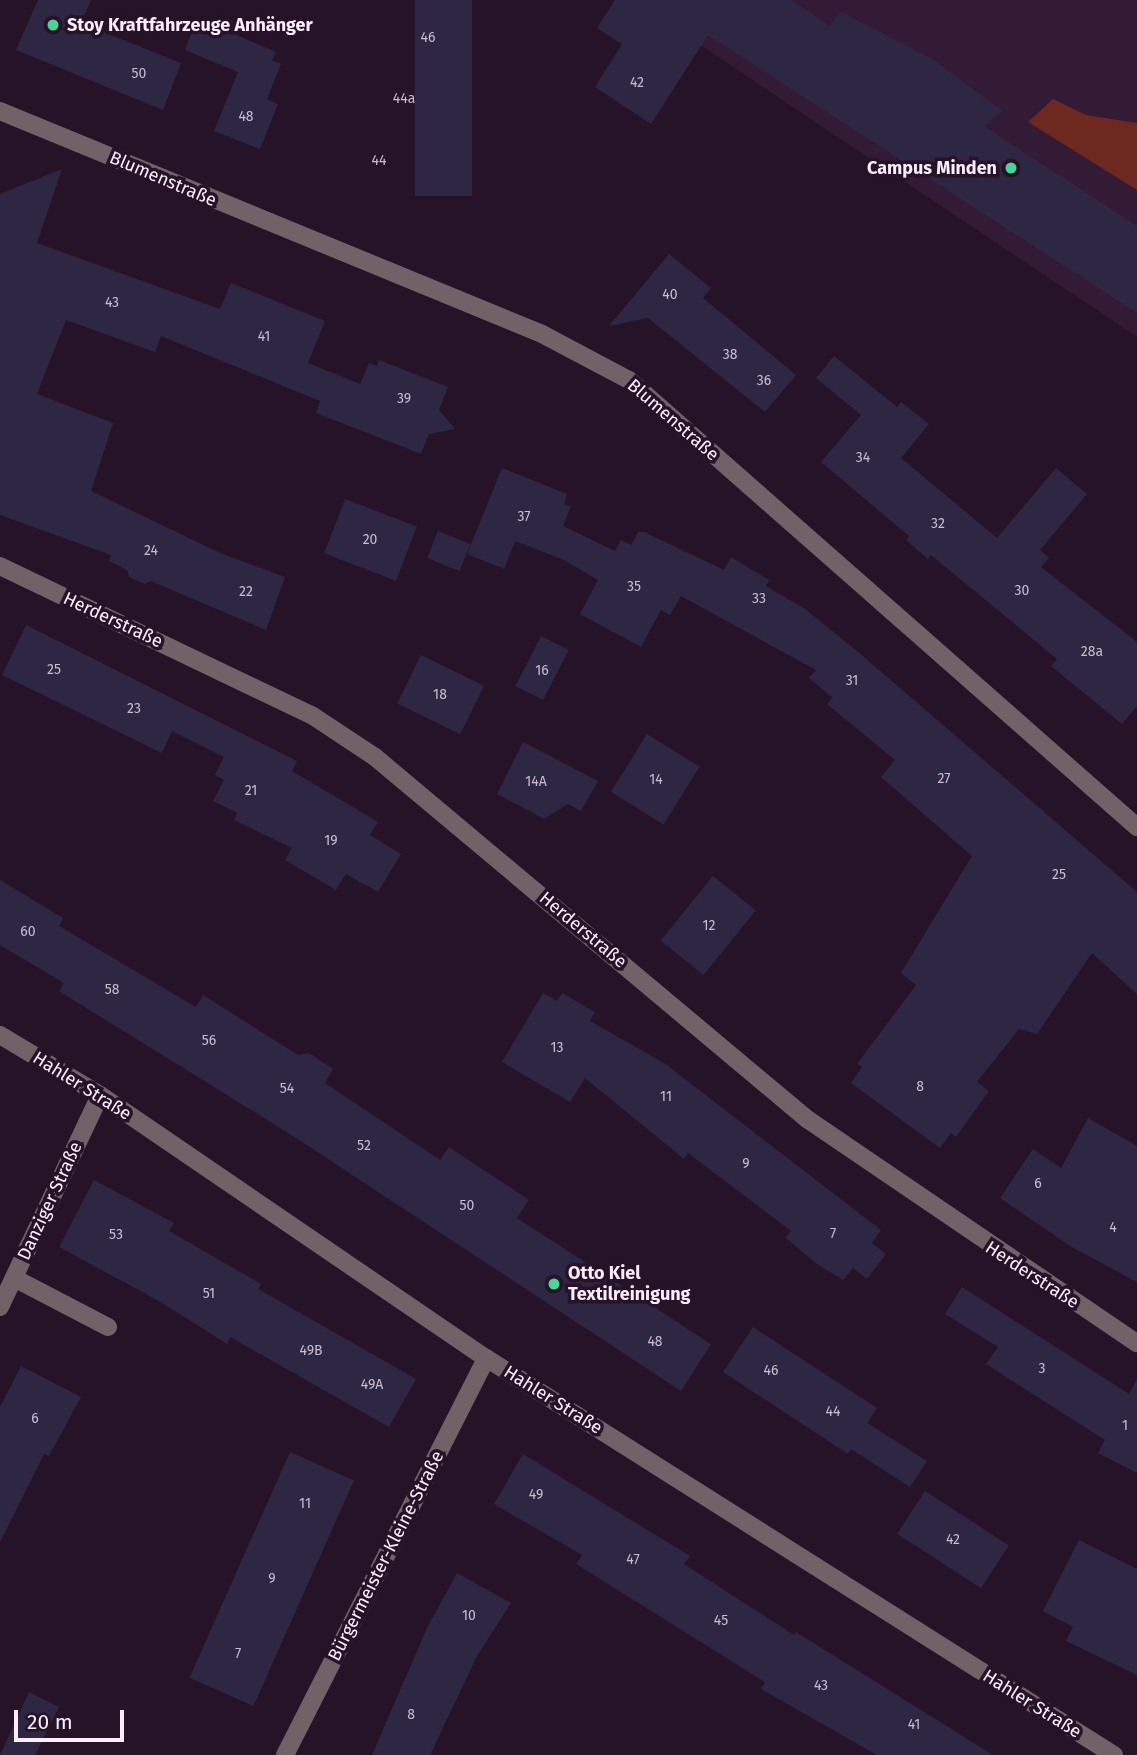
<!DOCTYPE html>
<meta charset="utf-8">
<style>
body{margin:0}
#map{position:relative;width:1137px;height:1755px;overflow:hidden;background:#271328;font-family:"Fira Sans",sans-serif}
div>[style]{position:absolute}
.built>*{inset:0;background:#331a35}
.green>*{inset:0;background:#6d281f}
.building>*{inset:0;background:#2d2743;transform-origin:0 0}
.minor>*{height:18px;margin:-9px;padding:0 9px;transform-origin:9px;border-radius:9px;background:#726166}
.dots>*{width:19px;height:19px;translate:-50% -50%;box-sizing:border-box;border:4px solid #271328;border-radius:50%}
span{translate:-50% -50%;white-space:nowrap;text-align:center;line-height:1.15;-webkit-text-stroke:7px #271328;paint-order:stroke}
.number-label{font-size:14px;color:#c8bcce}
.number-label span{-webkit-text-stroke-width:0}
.poi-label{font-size:18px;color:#fbedfc;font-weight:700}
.left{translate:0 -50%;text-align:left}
.right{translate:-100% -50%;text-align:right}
.street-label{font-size:18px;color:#fbedfc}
.scale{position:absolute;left:14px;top:1710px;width:110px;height:32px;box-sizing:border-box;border:4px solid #fbedfc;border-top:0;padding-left:9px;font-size:21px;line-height:24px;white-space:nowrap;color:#fbedfc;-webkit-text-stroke:5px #271328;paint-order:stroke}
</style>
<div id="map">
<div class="built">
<i style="clip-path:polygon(633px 0,1137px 0,1137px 337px)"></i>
</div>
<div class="green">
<i style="clip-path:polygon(1053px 99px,1086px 115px,1137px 123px,1137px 190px,1028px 122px)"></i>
</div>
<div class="building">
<i style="clip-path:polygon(38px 0,91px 0,81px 23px,181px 63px,163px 110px,16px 50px)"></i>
<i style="left:415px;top:0;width:57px;height:196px"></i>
<i style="clip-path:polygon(615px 0,791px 0,830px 26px,841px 12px,931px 58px,1003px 111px,984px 126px,1137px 226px,1137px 313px,708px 35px,651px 124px,595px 87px,622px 44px,597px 28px)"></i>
<i style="clip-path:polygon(197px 18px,276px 52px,272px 60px,281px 64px,267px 99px,278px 104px,260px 149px,214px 131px,238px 72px,185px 50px)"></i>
<i style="clip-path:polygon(62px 169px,37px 243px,220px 309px,231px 283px,325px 321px,308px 363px,360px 384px,369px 363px,377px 366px,379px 360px,448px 387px,439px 410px,455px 429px,429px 434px,421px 454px,316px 413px,320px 401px,161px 336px,155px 352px,66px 320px,37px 394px,113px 423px,91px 491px,220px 553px,285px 577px,266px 630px,151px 581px,145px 584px,129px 577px,127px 570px,109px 561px,111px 555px,0 515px,0 194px)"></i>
<i style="clip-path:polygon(669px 254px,711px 288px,703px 298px,796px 375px,765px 412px,648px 318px,609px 326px)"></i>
<i style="clip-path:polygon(834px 356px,897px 407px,901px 402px,929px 424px,901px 458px,997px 538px,1056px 468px,1087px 494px,1040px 550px,1049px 558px,1041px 567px,1137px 642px,1137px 706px,1122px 724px,1051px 666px,1057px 659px,931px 555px,928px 559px,906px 540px,909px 536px,821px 462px,861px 415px,816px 378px)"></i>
<i style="clip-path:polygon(502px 468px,567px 494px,564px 504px,571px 506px,563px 526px,615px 551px,621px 540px,631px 545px,638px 532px,644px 532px,724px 570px,731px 557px,769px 580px,766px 586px,805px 609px,857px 651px,1137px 892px,1137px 994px,1092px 953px,1037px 1034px,1019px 1029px,977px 1082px,989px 1091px,956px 1137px,951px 1133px,940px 1148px,851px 1083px,862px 1067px,857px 1064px,916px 985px,901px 973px,972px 856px,881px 777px,895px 760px,827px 704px,833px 698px,809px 678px,816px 670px,681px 596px,670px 615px,661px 610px,641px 647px,580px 614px,598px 580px,564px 560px,515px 541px,504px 569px,467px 554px)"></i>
<i style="left:345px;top:499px;width:77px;height:58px;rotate:21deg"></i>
<i style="left:438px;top:531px;width:35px;height:29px;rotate:22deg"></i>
<i style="clip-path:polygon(26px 625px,297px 761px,292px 771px,378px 822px,370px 835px,401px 854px,378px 892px,346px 874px,336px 890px,285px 860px,292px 848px,234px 820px,237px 813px,213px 801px,224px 780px,215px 775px,224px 757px,172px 731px,162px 753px,2px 675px)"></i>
<i style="left:541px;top:636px;width:31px;height:56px;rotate:27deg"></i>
<i style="left:421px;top:655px;width:70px;height:54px;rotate:26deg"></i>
<i style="left:647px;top:734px;width:62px;height:68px;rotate:32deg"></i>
<i style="clip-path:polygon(523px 742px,598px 781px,581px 811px,568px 804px,544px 819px,497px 794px)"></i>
<i style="left:713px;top:876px;width:55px;height:83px;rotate:39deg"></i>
<i style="clip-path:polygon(0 880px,63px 918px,59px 926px,196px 1007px,203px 995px,298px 1055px,309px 1053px,333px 1069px,325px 1083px,440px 1160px,449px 1147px,529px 1200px,517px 1218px,711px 1344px,681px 1391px,293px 1136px,59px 991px,64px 983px,0 945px)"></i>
<i style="clip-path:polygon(543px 993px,557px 1001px,562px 993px,595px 1012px,590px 1021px,664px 1063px,881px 1230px,872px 1243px,886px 1254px,867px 1279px,853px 1268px,843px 1280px,817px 1264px,786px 1238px,791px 1231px,688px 1153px,684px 1159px,585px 1078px,570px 1102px,502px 1062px)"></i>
<i style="clip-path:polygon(1088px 1118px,1137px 1146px,1137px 1282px,1070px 1246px,1000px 1198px,1033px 1149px,1061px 1168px)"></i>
<i style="clip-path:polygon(94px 1180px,174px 1223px,169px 1231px,261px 1284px,258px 1289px,416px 1379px,389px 1427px,230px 1337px,227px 1344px,159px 1301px,59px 1247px)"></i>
<i style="clip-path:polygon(962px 1287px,1129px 1394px,1137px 1379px,1137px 1473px,1098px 1453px,1105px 1440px,986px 1364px,998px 1347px,945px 1314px)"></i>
<i style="clip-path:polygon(753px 1327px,877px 1408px,867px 1423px,927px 1461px,910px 1487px,851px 1449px,848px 1454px,723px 1372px)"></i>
<i style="clip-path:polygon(21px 1366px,81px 1397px,49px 1456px,44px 1454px,0 1542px,0 1407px)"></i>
<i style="left:290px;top:1452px;width:70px;height:247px;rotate:24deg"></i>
<i style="clip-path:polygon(523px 1454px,690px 1556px,684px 1564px,794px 1635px,796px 1632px,993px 1755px,877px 1755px,761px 1689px,765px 1682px,576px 1564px,582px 1555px,494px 1504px)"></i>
<i style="left:925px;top:1491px;width:100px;height:51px;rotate:33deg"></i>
<i style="clip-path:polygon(1079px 1540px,1137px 1569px,1137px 1675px,1066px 1641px,1073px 1627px,1043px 1611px)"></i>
<i style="clip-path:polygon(457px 1573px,511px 1603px,477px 1656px,430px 1755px,372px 1755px,427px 1628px)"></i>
<i style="clip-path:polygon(29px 1692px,59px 1707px,35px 1755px,0 1755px)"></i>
</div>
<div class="minor">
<i style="left:0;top:111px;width:586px;rotate:22.36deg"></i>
<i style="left:542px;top:334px;width:98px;rotate:27.9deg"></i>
<i style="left:629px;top:380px;width:677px;rotate:41.35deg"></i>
<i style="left:0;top:566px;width:347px;rotate:25.6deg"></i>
<i style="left:313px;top:716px;width:74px;rotate:33.5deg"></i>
<i style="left:375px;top:757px;width:564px;rotate:39.96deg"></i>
<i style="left:807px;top:1119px;width:399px;rotate:34.2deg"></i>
<i style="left:0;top:1035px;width:117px;rotate:31deg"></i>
<i style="left:100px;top:1095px;width:467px;rotate:34.3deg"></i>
<i style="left:486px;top:1358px;width:743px;rotate:32.3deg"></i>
<i style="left:14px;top:1278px;width:106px;rotate:27.5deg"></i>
<i style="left:0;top:1307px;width:234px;rotate:-64.7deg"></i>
<i style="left:285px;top:1755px;width:445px;rotate:-63.1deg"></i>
</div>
<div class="dots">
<i style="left:53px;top:25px;background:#4dd39a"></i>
<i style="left:1011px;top:168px;background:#4dd39a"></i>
<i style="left:554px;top:1284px;background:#4dd39a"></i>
</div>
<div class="number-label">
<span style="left:428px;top:38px">46</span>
<span style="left:139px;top:74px">50</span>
<span style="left:637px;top:83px">42</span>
<span style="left:404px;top:99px">44a</span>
<span style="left:246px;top:117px">48</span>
<span style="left:379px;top:161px">44</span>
<span style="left:670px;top:295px">40</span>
<span style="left:112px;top:303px">43</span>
<span style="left:264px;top:337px">41</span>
<span style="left:730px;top:355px">38</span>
<span style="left:764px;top:381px">36</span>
<span style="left:404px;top:399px">39</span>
<span style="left:863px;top:458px">34</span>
<span style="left:524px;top:517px">37</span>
<span style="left:938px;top:524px">32</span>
<span style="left:370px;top:540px">20</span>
<span style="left:151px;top:551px">24</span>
<span style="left:634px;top:587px">35</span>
<span style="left:1022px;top:591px">30</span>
<span style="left:246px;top:592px">22</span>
<span style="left:759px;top:599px">33</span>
<span style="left:1092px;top:652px">28a</span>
<span style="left:54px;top:670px">25</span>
<span style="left:542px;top:671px">16</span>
<span style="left:852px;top:681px">31</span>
<span style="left:440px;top:695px">18</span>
<span style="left:134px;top:709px">23</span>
<span style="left:944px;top:779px">27</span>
<span style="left:656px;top:780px">14</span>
<span style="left:536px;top:782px">14A</span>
<span style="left:251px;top:791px">21</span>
<span style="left:331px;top:841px">19</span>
<span style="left:1059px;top:875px">25</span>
<span style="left:709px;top:926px">12</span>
<span style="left:28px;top:932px">60</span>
<span style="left:112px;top:990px">58</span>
<span style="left:209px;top:1041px">56</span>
<span style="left:557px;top:1048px">13</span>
<span style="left:920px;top:1087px">8</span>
<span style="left:287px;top:1089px">54</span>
<span style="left:666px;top:1097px">11</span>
<span style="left:364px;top:1146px">52</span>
<span style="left:746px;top:1164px">9</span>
<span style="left:1038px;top:1184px">6</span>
<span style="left:467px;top:1206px">50</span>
<span style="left:1113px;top:1228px">4</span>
<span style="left:833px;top:1234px">7</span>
<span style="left:116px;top:1235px">53</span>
<span style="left:209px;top:1294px">51</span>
<span style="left:655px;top:1342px">48</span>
<span style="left:311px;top:1351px">49B</span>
<span style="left:1042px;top:1369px">3</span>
<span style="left:771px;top:1371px">46</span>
<span style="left:372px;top:1385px">49A</span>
<span style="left:833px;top:1412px">44</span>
<span style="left:35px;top:1419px">6</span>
<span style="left:1125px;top:1426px">1</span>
<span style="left:536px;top:1495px">49</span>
<span style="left:305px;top:1504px">11</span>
<span style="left:953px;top:1540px">42</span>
<span style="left:633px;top:1560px">47</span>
<span style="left:272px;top:1579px">9</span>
<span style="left:469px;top:1616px">10</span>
<span style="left:721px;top:1621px">45</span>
<span style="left:238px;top:1654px">7</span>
<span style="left:821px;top:1686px">43</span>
<span style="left:411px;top:1715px">8</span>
<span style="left:914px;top:1725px">41</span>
</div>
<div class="poi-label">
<span class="left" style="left:67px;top:25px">Stoy Kraftfahrzeuge Anhänger</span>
<span class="right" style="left:997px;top:168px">Campus Minden</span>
<span class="left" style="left:568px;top:1284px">Otto Kiel<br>Textilreinigung</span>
</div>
<div class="street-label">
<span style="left:163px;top:179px;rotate:23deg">Blumenstraße</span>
<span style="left:673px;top:420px;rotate:41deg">Blumenstraße</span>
<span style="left:113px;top:620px;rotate:25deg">Herderstraße</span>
<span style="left:583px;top:930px;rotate:40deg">Herderstraße</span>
<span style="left:82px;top:1086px;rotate:32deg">Hahler Straße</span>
<span style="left:50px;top:1201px;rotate:-65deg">Danziger Straße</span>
<span style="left:1032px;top:1275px;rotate:33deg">Herderstraße</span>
<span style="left:553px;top:1400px;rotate:32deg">Hahler Straße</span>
<span style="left:386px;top:1556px;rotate:-63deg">Bürgermeister-Kleine-Straße</span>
<span style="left:1032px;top:1704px;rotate:32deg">Hahler Straße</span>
</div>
<div class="scale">20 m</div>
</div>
